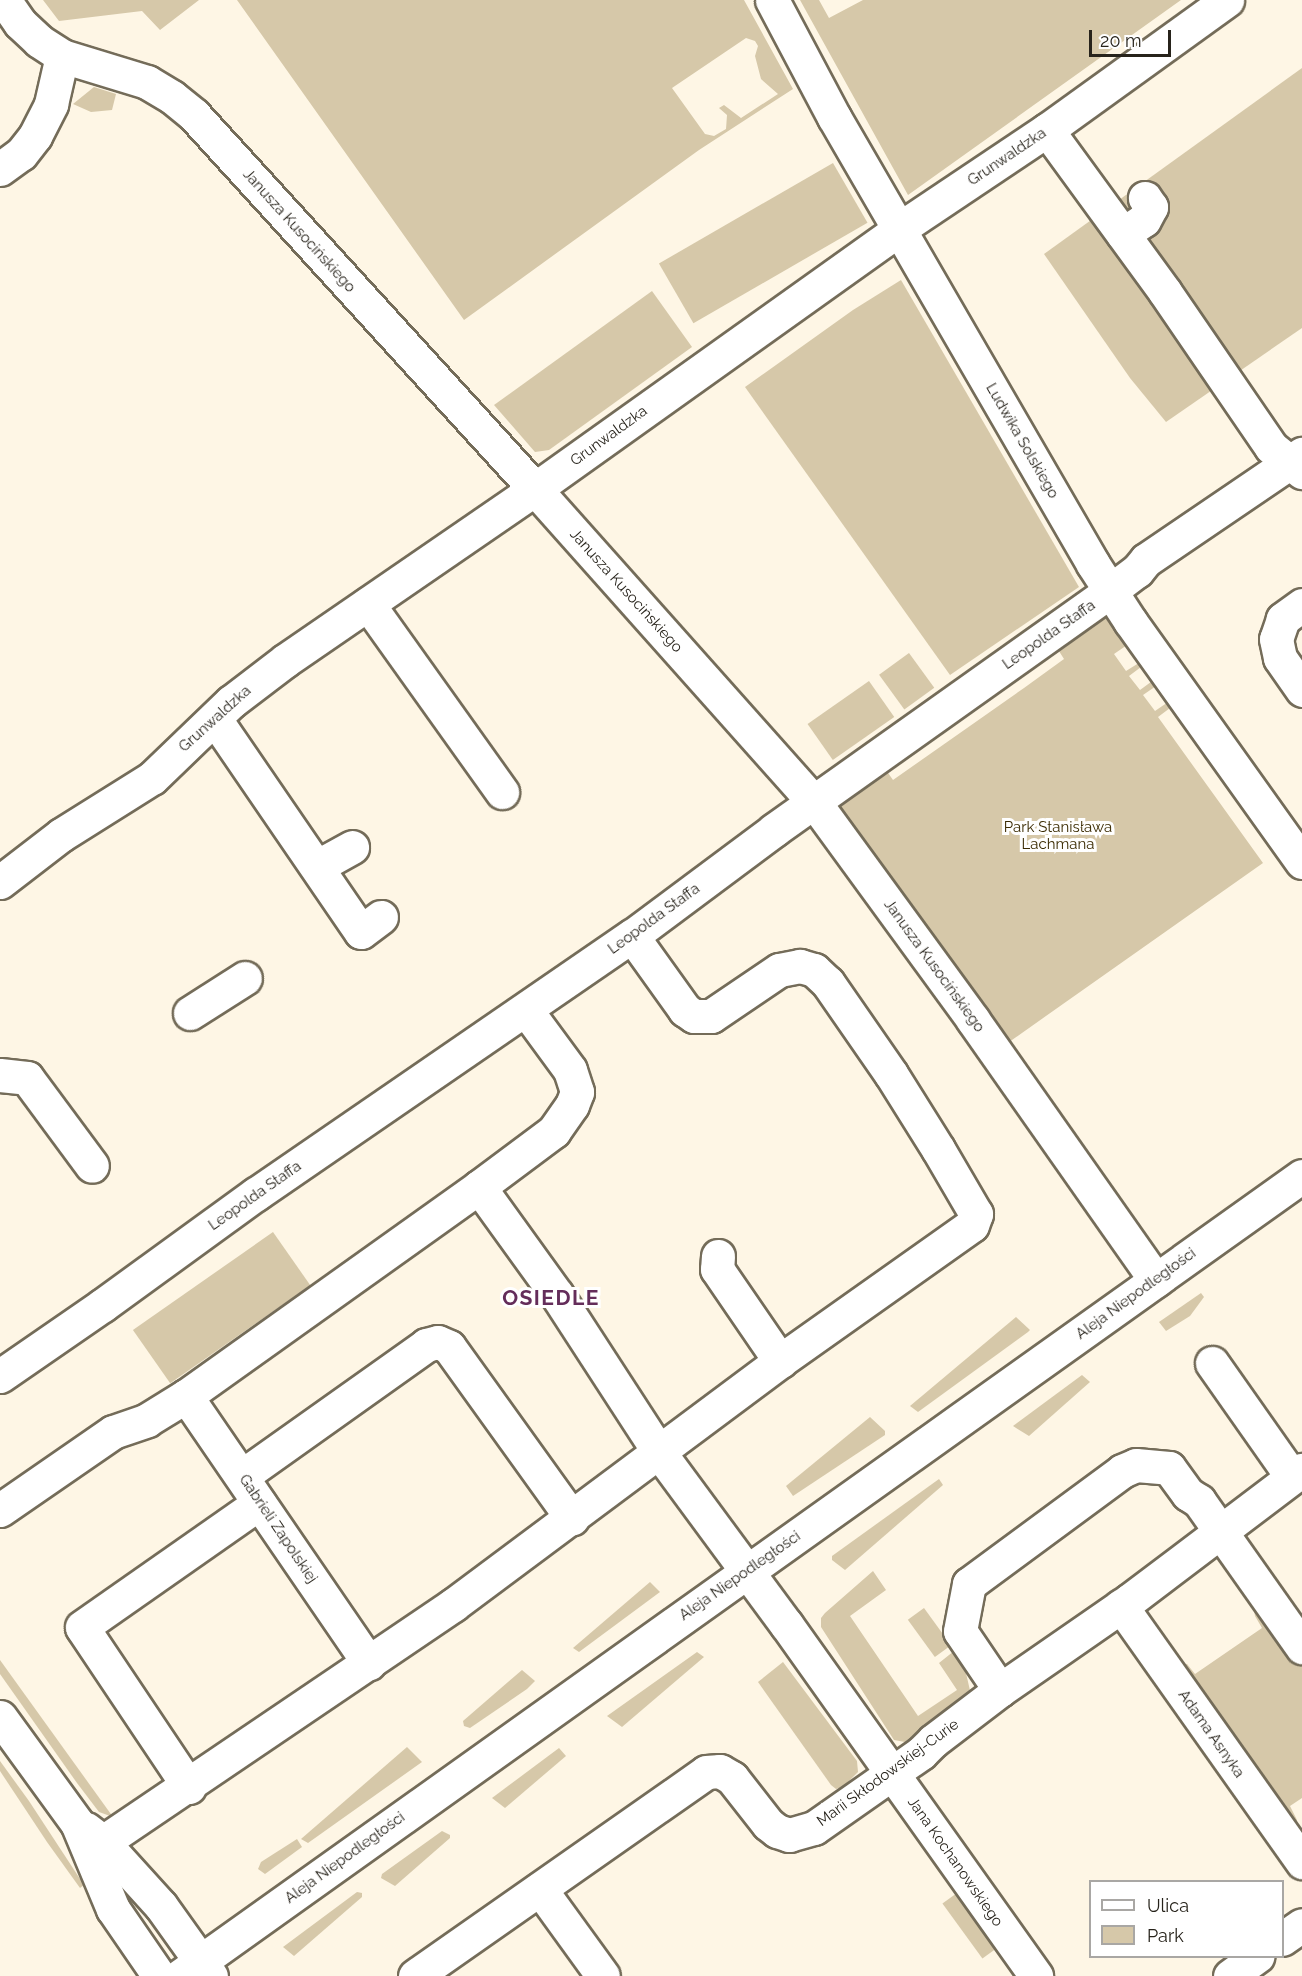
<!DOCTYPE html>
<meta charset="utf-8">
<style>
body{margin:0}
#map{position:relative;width:1302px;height:1976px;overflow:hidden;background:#fef6e5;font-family:Raleway,sans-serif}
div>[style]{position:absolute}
.green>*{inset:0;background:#d6c8a9;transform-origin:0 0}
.roads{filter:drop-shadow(2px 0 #746c59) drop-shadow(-2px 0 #746c59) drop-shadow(0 2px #746c59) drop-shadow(0 -2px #746c59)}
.minor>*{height:33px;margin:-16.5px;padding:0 16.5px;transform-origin:16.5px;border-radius:16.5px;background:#fff}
span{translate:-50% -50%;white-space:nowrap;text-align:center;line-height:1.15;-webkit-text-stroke:6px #fff;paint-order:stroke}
.street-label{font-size:15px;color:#27231b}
.park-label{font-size:15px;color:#3b2b02}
.district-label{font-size:21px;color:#642d5a;font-weight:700;letter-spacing:1.5px}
.legend{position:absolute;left:1089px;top:1880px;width:195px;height:78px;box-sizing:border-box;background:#fff;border:2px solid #a9a7a4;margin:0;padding:8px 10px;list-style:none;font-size:18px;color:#27231b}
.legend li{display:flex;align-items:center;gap:12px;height:30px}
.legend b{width:30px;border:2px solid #a9a7a4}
.scale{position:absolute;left:1089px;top:30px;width:82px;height:27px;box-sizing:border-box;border:3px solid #27231b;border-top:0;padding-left:8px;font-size:18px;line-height:21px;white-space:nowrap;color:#27231b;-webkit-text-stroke:4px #fff;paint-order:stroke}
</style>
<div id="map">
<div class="green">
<i style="clip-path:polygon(43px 0,199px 0,160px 30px,142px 11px,59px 21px)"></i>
<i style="clip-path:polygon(evenodd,237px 0,744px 0,793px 89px,699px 150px,464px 320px,237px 0,746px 38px,755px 41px,758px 46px,755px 56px,761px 79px,778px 94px,741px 118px,724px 105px,719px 108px,727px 115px,726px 129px,714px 136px,705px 134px,672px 88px,746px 38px)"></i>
<i style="clip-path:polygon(800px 0,819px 0,829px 18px,863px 0,1181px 0,908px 195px)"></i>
<i style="clip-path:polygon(1302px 68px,1302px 328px,1166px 422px,1130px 378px,1044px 254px)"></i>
<i style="clip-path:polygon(94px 87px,116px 94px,112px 110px,91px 112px,73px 104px)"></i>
<i style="left:833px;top:163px;width:69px;height:201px;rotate:60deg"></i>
<i style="clip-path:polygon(901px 280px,1079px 587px,950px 675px,745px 387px,853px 310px)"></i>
<i style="clip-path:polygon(652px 291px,692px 347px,549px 450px,535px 452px,494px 405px)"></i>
<i style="clip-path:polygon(1104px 616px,1111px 621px,1130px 643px,1114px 654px,1126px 671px,1142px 661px,1145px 664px,1129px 676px,1140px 690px,1155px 679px,1159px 684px,1143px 695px,1155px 711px,1171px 700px,1174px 705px,1158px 717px,1263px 863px,1002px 1047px,840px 810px,841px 805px,842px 798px,886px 770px,893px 780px,1024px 688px,1064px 659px,1057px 648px,1095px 617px)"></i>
<i style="left:909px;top:653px;width:43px;height:37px;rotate:54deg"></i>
<i style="left:869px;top:681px;width:44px;height:75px;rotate:55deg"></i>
<i style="left:273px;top:1232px;width:65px;height:171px;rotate:55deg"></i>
<i style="clip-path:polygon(1201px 1293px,1204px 1297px,1190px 1316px,1166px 1331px,1159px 1322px)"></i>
<i style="clip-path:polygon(1016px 1317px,1030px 1330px,1028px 1332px,918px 1412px,910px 1406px)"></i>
<i style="clip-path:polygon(1082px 1375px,1090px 1382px,1029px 1436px,1013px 1426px)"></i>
<i style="clip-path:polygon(870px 1417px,885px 1431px,885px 1435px,793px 1496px,786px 1486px)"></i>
<i style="clip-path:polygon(939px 1479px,943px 1485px,845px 1570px,832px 1560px,832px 1556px)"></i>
<i style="clip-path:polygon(873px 1571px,886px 1590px,850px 1616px,918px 1716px,957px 1690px,939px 1663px,954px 1651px,966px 1673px,971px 1695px,905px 1742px,894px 1740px,821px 1627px,821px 1618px,825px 1613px)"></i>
<i style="clip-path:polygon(650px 1582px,660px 1592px,579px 1652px,573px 1648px)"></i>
<i style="clip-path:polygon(1259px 1606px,1302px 1657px,1302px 1798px,1290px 1806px,1297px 1820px,1295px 1830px,1177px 1663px,1187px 1664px,1195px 1674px,1262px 1628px,1255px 1616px,1254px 1610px)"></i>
<i style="left:924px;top:1608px;width:46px;height:20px;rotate:54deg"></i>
<i style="clip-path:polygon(697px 1652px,704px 1657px,622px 1727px,607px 1716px)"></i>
<i style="clip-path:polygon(0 1660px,113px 1817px,99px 1812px,77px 1783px,0 1674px)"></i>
<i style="clip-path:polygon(783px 1662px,857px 1761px,858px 1772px,843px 1787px,836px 1789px,831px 1785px,758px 1682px)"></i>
<i style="clip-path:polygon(522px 1670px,535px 1681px,527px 1689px,470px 1728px,464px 1726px,463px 1721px)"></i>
<i style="clip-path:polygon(407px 1747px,422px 1762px,308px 1843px,301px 1839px)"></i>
<i style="clip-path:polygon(559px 1748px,566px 1756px,505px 1808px,492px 1798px)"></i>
<i style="clip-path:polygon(0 1761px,29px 1801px,84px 1885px,80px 1888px,47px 1842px,0 1771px)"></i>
<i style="clip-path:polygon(442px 1831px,450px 1835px,450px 1838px,395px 1886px,381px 1878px,382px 1874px)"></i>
<i style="clip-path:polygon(297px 1839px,302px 1847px,265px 1874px,258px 1869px,261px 1862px)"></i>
<i style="clip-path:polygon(357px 1892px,362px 1893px,362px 1897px,294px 1956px,283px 1947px)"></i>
<i style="left:957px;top:1893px;width:68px;height:18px;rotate:54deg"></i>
</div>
<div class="roads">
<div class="minor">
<i style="left:4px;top:0;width:28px;rotate:55deg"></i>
<i style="left:20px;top:23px;width:26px;rotate:43deg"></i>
<i style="left:39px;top:41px;width:27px;rotate:33deg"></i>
<i style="left:62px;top:56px;width:89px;rotate:17deg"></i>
<i style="left:147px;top:82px;width:29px;rotate:31deg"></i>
<i style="left:172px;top:97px;width:28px;rotate:39deg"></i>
<i style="left:194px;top:115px;width:506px;rotate:47.64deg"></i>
<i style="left:535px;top:489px;width:421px;rotate:48.3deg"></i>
<i style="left:815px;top:803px;width:268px;rotate:53.9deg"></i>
<i style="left:973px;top:1020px;width:318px;rotate:54.9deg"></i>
<i style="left:772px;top:0;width:132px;rotate:62.1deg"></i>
<i style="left:834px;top:117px;width:517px;rotate:59.91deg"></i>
<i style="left:1093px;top:564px;width:68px;rotate:57deg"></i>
<i style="left:1130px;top:621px;width:296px;rotate:54.5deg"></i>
<i style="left:1047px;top:130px;width:200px;rotate:53.9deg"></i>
<i style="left:1165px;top:292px;width:188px;rotate:55.6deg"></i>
<i style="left:1271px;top:447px;width:40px;rotate:39deg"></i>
<i style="left:0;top:169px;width:26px;rotate:-36deg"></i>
<i style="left:21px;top:154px;width:23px;rotate:-52deg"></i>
<i style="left:35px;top:136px;width:36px;rotate:-63deg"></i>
<i style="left:51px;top:104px;width:49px;rotate:-77.1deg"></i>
<i style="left:1123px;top:234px;width:25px;rotate:-34deg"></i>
<i style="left:1144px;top:220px;width:15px;rotate:-62deg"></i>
<i style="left:1151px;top:207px;width:11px;rotate:-124deg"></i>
<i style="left:368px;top:604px;width:231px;rotate:54.5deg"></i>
<i style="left:1302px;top:605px;width:24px;rotate:144deg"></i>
<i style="left:1283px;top:619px;width:21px;rotate:109deg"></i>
<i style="left:1276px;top:639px;width:19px;rotate:78deg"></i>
<i style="left:1280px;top:658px;width:39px;rotate:55deg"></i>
<i style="left:215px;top:719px;width:258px;rotate:55.6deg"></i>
<i style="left:361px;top:932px;width:25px;rotate:-37deg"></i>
<i style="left:318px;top:866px;width:39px;rotate:-29deg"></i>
<i style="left:0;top:882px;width:77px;rotate:-37.6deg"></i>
<i style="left:61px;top:835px;width:107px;rotate:-32.1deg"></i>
<i style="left:152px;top:778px;width:110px;rotate:-43.9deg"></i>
<i style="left:231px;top:702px;width:69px;rotate:-37.4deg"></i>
<i style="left:286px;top:660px;width:302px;rotate:-34.5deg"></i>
<i style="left:535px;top:489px;width:447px;rotate:-35.5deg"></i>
<i style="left:899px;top:229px;width:178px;rotate:-33.8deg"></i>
<i style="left:1047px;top:130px;width:222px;rotate:-35.8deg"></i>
<i style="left:526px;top:1010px;width:74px;rotate:53.7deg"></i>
<i style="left:570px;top:1070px;width:23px;rotate:72deg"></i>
<i style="left:577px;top:1092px;width:14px;rotate:111deg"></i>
<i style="left:572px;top:1105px;width:32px;rotate:125deg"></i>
<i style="left:554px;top:1131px;width:94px;rotate:143.3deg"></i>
<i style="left:479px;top:1187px;width:133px;rotate:54.2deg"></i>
<i style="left:557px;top:1295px;width:187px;rotate:57deg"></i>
<i style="left:659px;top:1452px;width:214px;rotate:53.6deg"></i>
<i style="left:786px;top:1624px;width:432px;rotate:54.6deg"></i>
<i style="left:190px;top:1013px;width:65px;rotate:-32.5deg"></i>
<i style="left:0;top:1075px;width:27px;rotate:6deg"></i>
<i style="left:27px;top:1078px;width:109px;rotate:53.5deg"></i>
<i style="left:718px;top:1256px;width:13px;rotate:94deg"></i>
<i style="left:717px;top:1269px;width:112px;rotate:55.6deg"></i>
<i style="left:1212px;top:1363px;width:139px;rotate:54.9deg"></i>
<i style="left:0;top:1376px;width:125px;rotate:-34.6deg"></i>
<i style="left:103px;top:1305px;width:189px;rotate:-36deg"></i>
<i style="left:256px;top:1194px;width:456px;rotate:-34.5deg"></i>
<i style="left:632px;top:936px;width:177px;rotate:-36.7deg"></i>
<i style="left:774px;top:830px;width:412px;rotate:-35.4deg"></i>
<i style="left:1110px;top:591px;width:34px;rotate:-37deg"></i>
<i style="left:1137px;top:571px;width:14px;rotate:-51deg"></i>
<i style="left:1146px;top:560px;width:189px;rotate:-34.2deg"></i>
<i style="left:186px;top:1396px;width:324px;rotate:55.6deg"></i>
<i style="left:242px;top:1476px;width:226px;rotate:-35.4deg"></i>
<i style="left:426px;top:1345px;width:12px;rotate:-14deg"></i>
<i style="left:438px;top:1342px;width:12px;rotate:24deg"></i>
<i style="left:449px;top:1347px;width:211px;rotate:54.3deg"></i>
<i style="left:0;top:1510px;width:137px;rotate:-34.6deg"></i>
<i style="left:113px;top:1432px;width:36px;rotate:-19deg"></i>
<i style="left:147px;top:1420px;width:46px;rotate:-31.6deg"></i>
<i style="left:186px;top:1396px;width:360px;rotate:-35.5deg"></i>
<i style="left:1121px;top:1606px;width:314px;rotate:54.7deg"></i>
<i style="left:1000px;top:1690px;width:71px;rotate:-124.1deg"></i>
<i style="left:960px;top:1631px;width:48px;rotate:-79.2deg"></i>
<i style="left:969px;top:1584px;width:190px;rotate:-36.4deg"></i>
<i style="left:1122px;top:1471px;width:15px;rotate:-23deg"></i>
<i style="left:1136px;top:1465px;width:33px;rotate:5deg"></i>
<i style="left:1169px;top:1468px;width:32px;rotate:54deg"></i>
<i style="left:1188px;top:1494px;width:13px;rotate:32deg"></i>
<i style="left:1199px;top:1501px;width:179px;rotate:54.8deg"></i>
<i style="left:0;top:1717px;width:131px;rotate:54deg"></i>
<i style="left:77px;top:1823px;width:93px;rotate:67.3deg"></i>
<i style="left:113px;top:1909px;width:81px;rotate:55.5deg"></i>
<i style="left:189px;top:1787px;width:192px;rotate:-123.8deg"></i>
<i style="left:82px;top:1627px;width:216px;rotate:-35deg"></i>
<i style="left:86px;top:1829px;width:21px;rotate:37deg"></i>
<i style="left:103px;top:1842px;width:86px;rotate:47.8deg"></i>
<i style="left:161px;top:1906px;width:86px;rotate:54.5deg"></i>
<i style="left:103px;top:1842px;width:423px;rotate:-34.1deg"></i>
<i style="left:453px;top:1605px;width:408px;rotate:-36.7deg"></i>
<i style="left:780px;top:1361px;width:235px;rotate:-35.3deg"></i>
<i style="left:972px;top:1225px;width:12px;rotate:-70deg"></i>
<i style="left:976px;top:1214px;width:75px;rotate:-120.3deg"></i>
<i style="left:938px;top:1149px;width:89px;rotate:-122.1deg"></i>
<i style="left:891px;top:1074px;width:111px;rotate:-124.7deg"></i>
<i style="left:828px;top:983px;width:19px;rotate:-137deg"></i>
<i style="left:814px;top:970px;width:15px;rotate:-164deg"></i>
<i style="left:800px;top:966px;width:21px;rotate:169deg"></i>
<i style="left:779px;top:970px;width:82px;rotate:145.9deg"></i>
<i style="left:711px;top:1016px;width:17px;rotate:180deg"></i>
<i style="left:694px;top:1016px;width:11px;rotate:-146deg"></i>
<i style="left:685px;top:1010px;width:91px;rotate:-125.6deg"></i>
<i style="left:540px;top:1889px;width:107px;rotate:54.1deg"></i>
<i style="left:1282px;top:1939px;width:24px;rotate:-35deg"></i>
<i style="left:180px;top:1976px;width:1378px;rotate:-35.49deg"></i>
<i style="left:415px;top:1976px;width:355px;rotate:-35deg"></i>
<i style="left:706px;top:1772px;width:14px;rotate:-4deg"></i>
<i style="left:720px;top:1771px;width:14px;rotate:30deg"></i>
<i style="left:732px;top:1778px;width:58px;rotate:52deg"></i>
<i style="left:768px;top:1824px;width:11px;rotate:38deg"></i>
<i style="left:777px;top:1831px;width:13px;rotate:18deg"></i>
<i style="left:789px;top:1835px;width:26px;rotate:-16deg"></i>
<i style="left:814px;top:1828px;width:131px;rotate:-35deg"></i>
<i style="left:921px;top:1753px;width:17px;rotate:-45deg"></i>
<i style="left:933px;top:1741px;width:84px;rotate:-37.3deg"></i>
<i style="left:1000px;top:1690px;width:158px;rotate:-34.7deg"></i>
<i style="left:1130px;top:1600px;width:216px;rotate:-37.1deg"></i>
<i style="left:1230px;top:1976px;width:34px;rotate:-36deg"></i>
</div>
</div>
<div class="street-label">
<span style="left:1007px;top:157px;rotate:-34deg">Grunwaldzka</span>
<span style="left:299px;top:231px;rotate:48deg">Janusza Kusocińskiego</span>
<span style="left:609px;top:436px;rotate:-36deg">Grunwaldzka</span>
<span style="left:1022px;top:441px;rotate:60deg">Ludwika Solskiego</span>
<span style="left:626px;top:591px;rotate:48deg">Janusza Kusocińskiego</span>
<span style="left:1049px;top:635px;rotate:-35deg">Leopolda Staffa</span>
<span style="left:215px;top:719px;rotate:-42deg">Grunwaldzka</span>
<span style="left:654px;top:919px;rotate:-36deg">Leopolda Staffa</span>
<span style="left:934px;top:966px;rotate:54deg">Janusza Kusocińskiego</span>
<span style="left:255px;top:1196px;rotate:-35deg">Leopolda Staffa</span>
<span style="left:1136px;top:1294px;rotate:-36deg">Aleja Niepodległości</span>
<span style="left:278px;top:1529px;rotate:56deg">Gabrieli Zapolskiej</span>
<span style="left:740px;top:1576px;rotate:-35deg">Aleja Niepodległości</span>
<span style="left:1211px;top:1734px;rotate:55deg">Adama Asnyka</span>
<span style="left:888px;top:1773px;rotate:-36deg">Marii Skłodowskiej-Curie</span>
<span style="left:345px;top:1858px;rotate:-36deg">Aleja Niepodległości</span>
<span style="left:955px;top:1862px;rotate:55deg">Jana Kochanowskiego</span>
</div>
<div class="park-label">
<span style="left:1058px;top:836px">Park Stanisława<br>Lachmana</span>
</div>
<div class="district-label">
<span style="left:551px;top:1298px">OSIEDLE</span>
</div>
<ul class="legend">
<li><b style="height:8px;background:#fff"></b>Ulica</li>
<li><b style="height:16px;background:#d6c8a9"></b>Park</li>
</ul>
<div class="scale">20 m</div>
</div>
